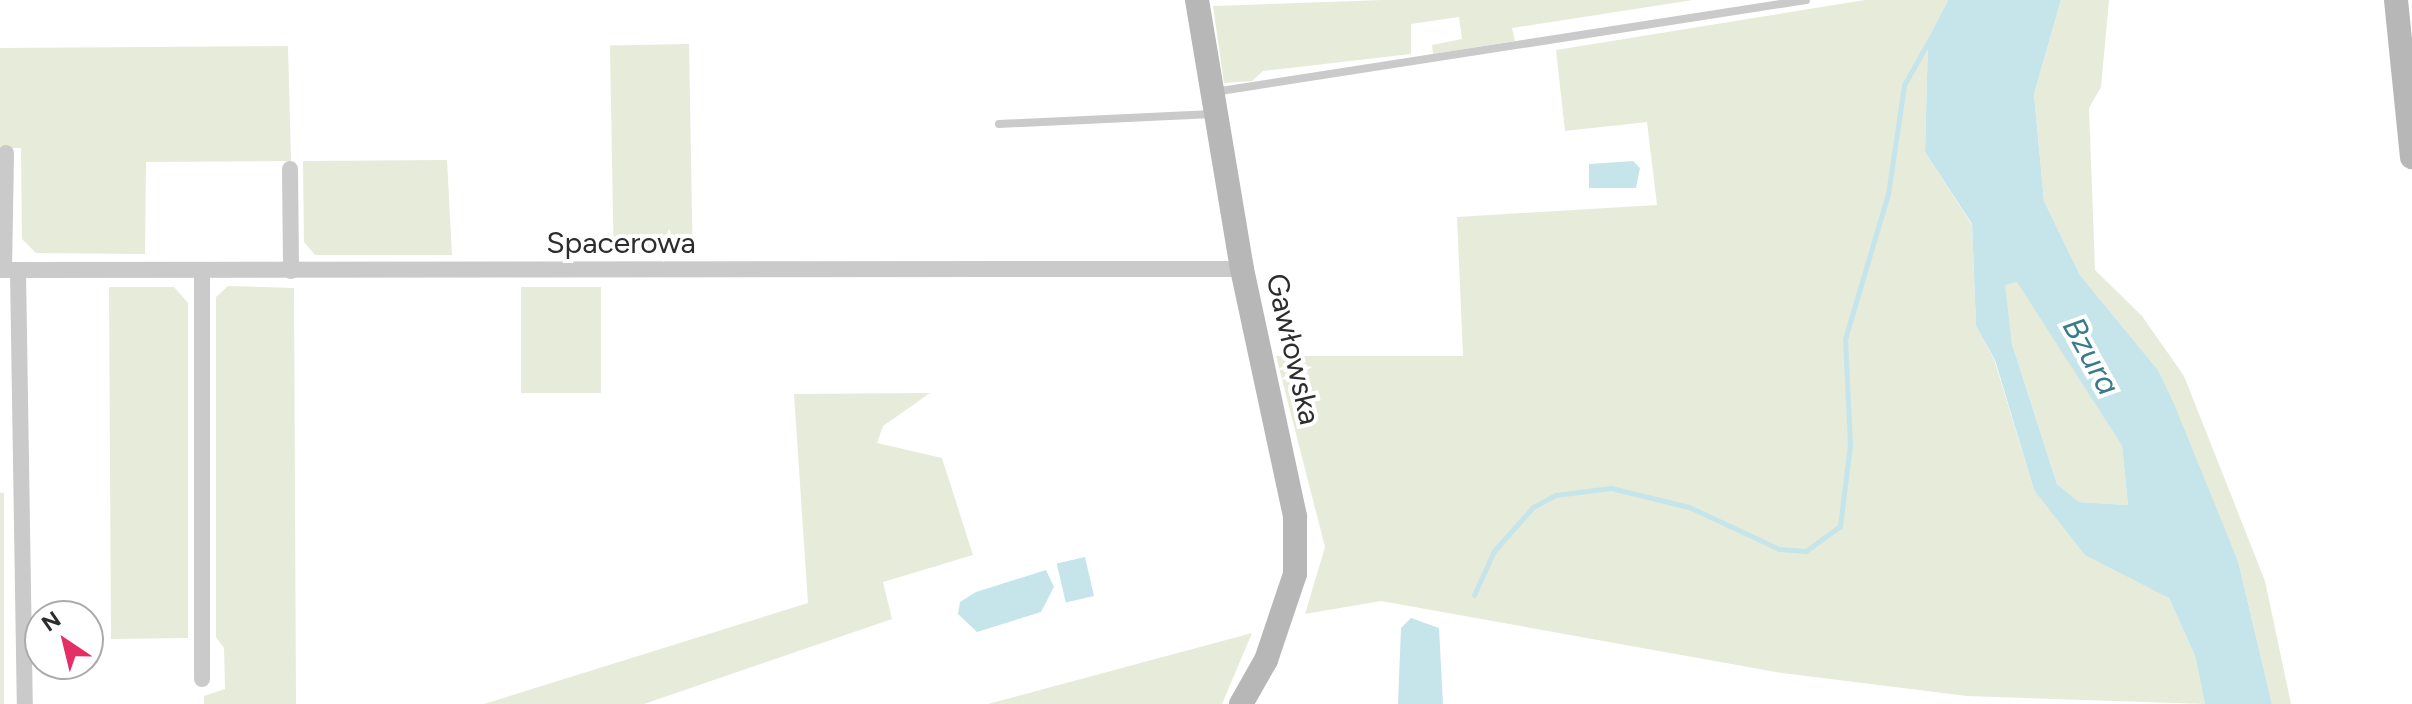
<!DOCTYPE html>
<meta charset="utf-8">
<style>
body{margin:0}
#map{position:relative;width:2412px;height:704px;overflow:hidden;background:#fff;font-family:Figtree,sans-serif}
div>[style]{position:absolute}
.green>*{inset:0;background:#e7ebda;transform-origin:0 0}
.water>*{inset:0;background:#c6e5eb;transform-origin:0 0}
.stream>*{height:5px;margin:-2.5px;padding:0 2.5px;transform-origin:2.5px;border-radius:2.5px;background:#c6e5eb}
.lane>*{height:8px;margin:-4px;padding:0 4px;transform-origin:4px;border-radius:4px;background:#cacaca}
.street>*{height:16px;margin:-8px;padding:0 8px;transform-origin:8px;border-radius:8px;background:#cacaca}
.secondary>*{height:24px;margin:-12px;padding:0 12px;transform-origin:12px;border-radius:12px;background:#b7b7b7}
span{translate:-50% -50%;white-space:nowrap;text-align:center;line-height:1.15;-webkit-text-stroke:8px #fff;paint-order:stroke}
.street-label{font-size:30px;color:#2d2d2d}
.water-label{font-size:32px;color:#397b88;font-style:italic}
.north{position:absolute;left:24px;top:600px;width:80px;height:80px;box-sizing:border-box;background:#fff;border:2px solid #ababab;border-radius:50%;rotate:325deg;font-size:22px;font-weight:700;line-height:32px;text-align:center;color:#2d2d2d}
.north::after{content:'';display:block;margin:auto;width:28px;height:36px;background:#e52e66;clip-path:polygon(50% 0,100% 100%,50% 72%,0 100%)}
</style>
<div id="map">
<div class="green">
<i style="clip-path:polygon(1383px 0,1693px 0,1512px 28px,1515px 41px,1433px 54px,1432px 45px,1462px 39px,1459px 17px,1411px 24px,1411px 54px,1263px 71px,1252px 81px,1224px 83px,1213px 6px)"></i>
<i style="clip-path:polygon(1865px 0,1948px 0,1928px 39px,1925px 152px,1972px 225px,1976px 326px,1994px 359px,2034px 490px,2169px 598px,2195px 656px,2205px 704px,1967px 696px,1782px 673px,1381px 601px,1305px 614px,1325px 547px,1276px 356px,1463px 356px,1457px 217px,1657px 205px,1647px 122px,1565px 131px,1556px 50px)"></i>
<i style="clip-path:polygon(2061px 0,2109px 0,2101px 87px,2089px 108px,2095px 270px,2142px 316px,2184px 376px,2265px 581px,2291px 704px,2272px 704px,2238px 561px,2158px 370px,2080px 275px,2044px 201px,2034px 94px)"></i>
<i style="left:689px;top:44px;width:209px;height:79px;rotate:89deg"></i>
<i style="clip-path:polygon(288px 46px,291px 161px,146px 162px,145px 254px,36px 253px,22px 239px,21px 148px,0 148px,0 48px)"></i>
<i style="clip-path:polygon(447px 160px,452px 255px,315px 255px,304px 242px,303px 161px)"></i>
<i style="clip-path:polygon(2017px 281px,2122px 446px,2128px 505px,2079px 502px,2057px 484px,2012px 344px,2004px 284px)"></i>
<i style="clip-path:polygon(228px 286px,294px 288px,296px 704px,204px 704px,204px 696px,225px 689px,224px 648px,216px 637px,216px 297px)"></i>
<i style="clip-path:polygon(109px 287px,174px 287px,188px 303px,188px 638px,111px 639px)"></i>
<i style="left:521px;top:287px;width:80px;height:106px"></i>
<i style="clip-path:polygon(930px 393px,883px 426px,877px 443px,942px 458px,973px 555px,883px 582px,892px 619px,644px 704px,484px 704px,808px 603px,794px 394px)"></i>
<i style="left:0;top:493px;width:4px;height:211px"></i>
<i style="clip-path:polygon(1252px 633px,1222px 704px,988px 704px)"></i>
</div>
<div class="water">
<i style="clip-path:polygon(evenodd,1948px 0,2061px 0,2034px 94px,2044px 201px,2080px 275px,2158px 370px,2174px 404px,2238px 561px,2272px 704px,2205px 704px,2195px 656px,2169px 598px,2085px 555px,2034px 490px,1995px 360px,1976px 326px,1972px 224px,1925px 152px,1928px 39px,1948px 0,2017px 282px,2122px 446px,2128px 505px,2079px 502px,2057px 484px,2012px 344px,2005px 285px,2017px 282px)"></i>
<i style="clip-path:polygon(1633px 161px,1640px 168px,1636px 188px,1589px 188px,1589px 164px)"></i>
<i style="left:1085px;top:557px;width:40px;height:29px;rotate:77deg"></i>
<i style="clip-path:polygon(1046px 570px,1054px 587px,1041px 612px,977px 632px,958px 614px,960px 602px,976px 592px)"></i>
<i style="clip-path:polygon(1411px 618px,1439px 628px,1443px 704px,1398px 704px,1401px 628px)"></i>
</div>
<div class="stream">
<i style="left:1474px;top:595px;width:48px;rotate:-65.6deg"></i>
<i style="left:1494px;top:551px;width:59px;rotate:-48.4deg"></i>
<i style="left:1533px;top:507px;width:26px;rotate:-28deg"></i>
<i style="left:1556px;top:495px;width:55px;rotate:-7.3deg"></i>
<i style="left:1611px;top:488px;width:80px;rotate:13.7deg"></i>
<i style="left:1689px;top:507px;width:99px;rotate:25deg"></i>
<i style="left:1779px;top:549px;width:27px;rotate:4deg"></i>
<i style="left:1806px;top:551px;width:42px;rotate:-36.3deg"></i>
<i style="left:1840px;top:526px;width:82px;rotate:-83deg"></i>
<i style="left:1850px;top:445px;width:106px;rotate:-92.7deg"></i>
<i style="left:1845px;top:339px;width:151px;rotate:-73.5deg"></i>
<i style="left:1888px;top:194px;width:110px;rotate:-81.6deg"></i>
<i style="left:1904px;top:85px;width:55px;rotate:-60.6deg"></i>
</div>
<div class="lane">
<i style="left:1214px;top:92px;width:599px;rotate:-8.83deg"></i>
<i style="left:999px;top:124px;width:214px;rotate:-2.7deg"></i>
</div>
<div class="street">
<i style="left:290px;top:169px;width:102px;rotate:89.4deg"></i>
<i style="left:0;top:270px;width:1242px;rotate:-0.05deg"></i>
<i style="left:4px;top:270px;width:117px;rotate:-89deg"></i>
<i style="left:18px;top:271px;width:433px;rotate:89.1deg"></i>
<i style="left:202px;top:679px;width:409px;rotate:-90deg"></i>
</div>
<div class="secondary">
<i style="left:1197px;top:0;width:273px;rotate:80.5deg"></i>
<i style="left:1242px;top:269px;width:254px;rotate:77.9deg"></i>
<i style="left:1295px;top:517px;width:57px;rotate:90deg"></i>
<i style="left:1295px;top:574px;width:91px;rotate:108.6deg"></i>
<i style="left:1266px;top:660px;width:51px;rotate:119.6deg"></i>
<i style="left:2396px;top:0;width:158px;rotate:84.2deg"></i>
</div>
<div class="street-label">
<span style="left:621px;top:243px">Spacerowa</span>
<span style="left:1293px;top:349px;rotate:77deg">Gawłowska</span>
</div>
<div class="water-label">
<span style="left:2091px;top:356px;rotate:61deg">Bzura</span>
</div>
<div class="north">N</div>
</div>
